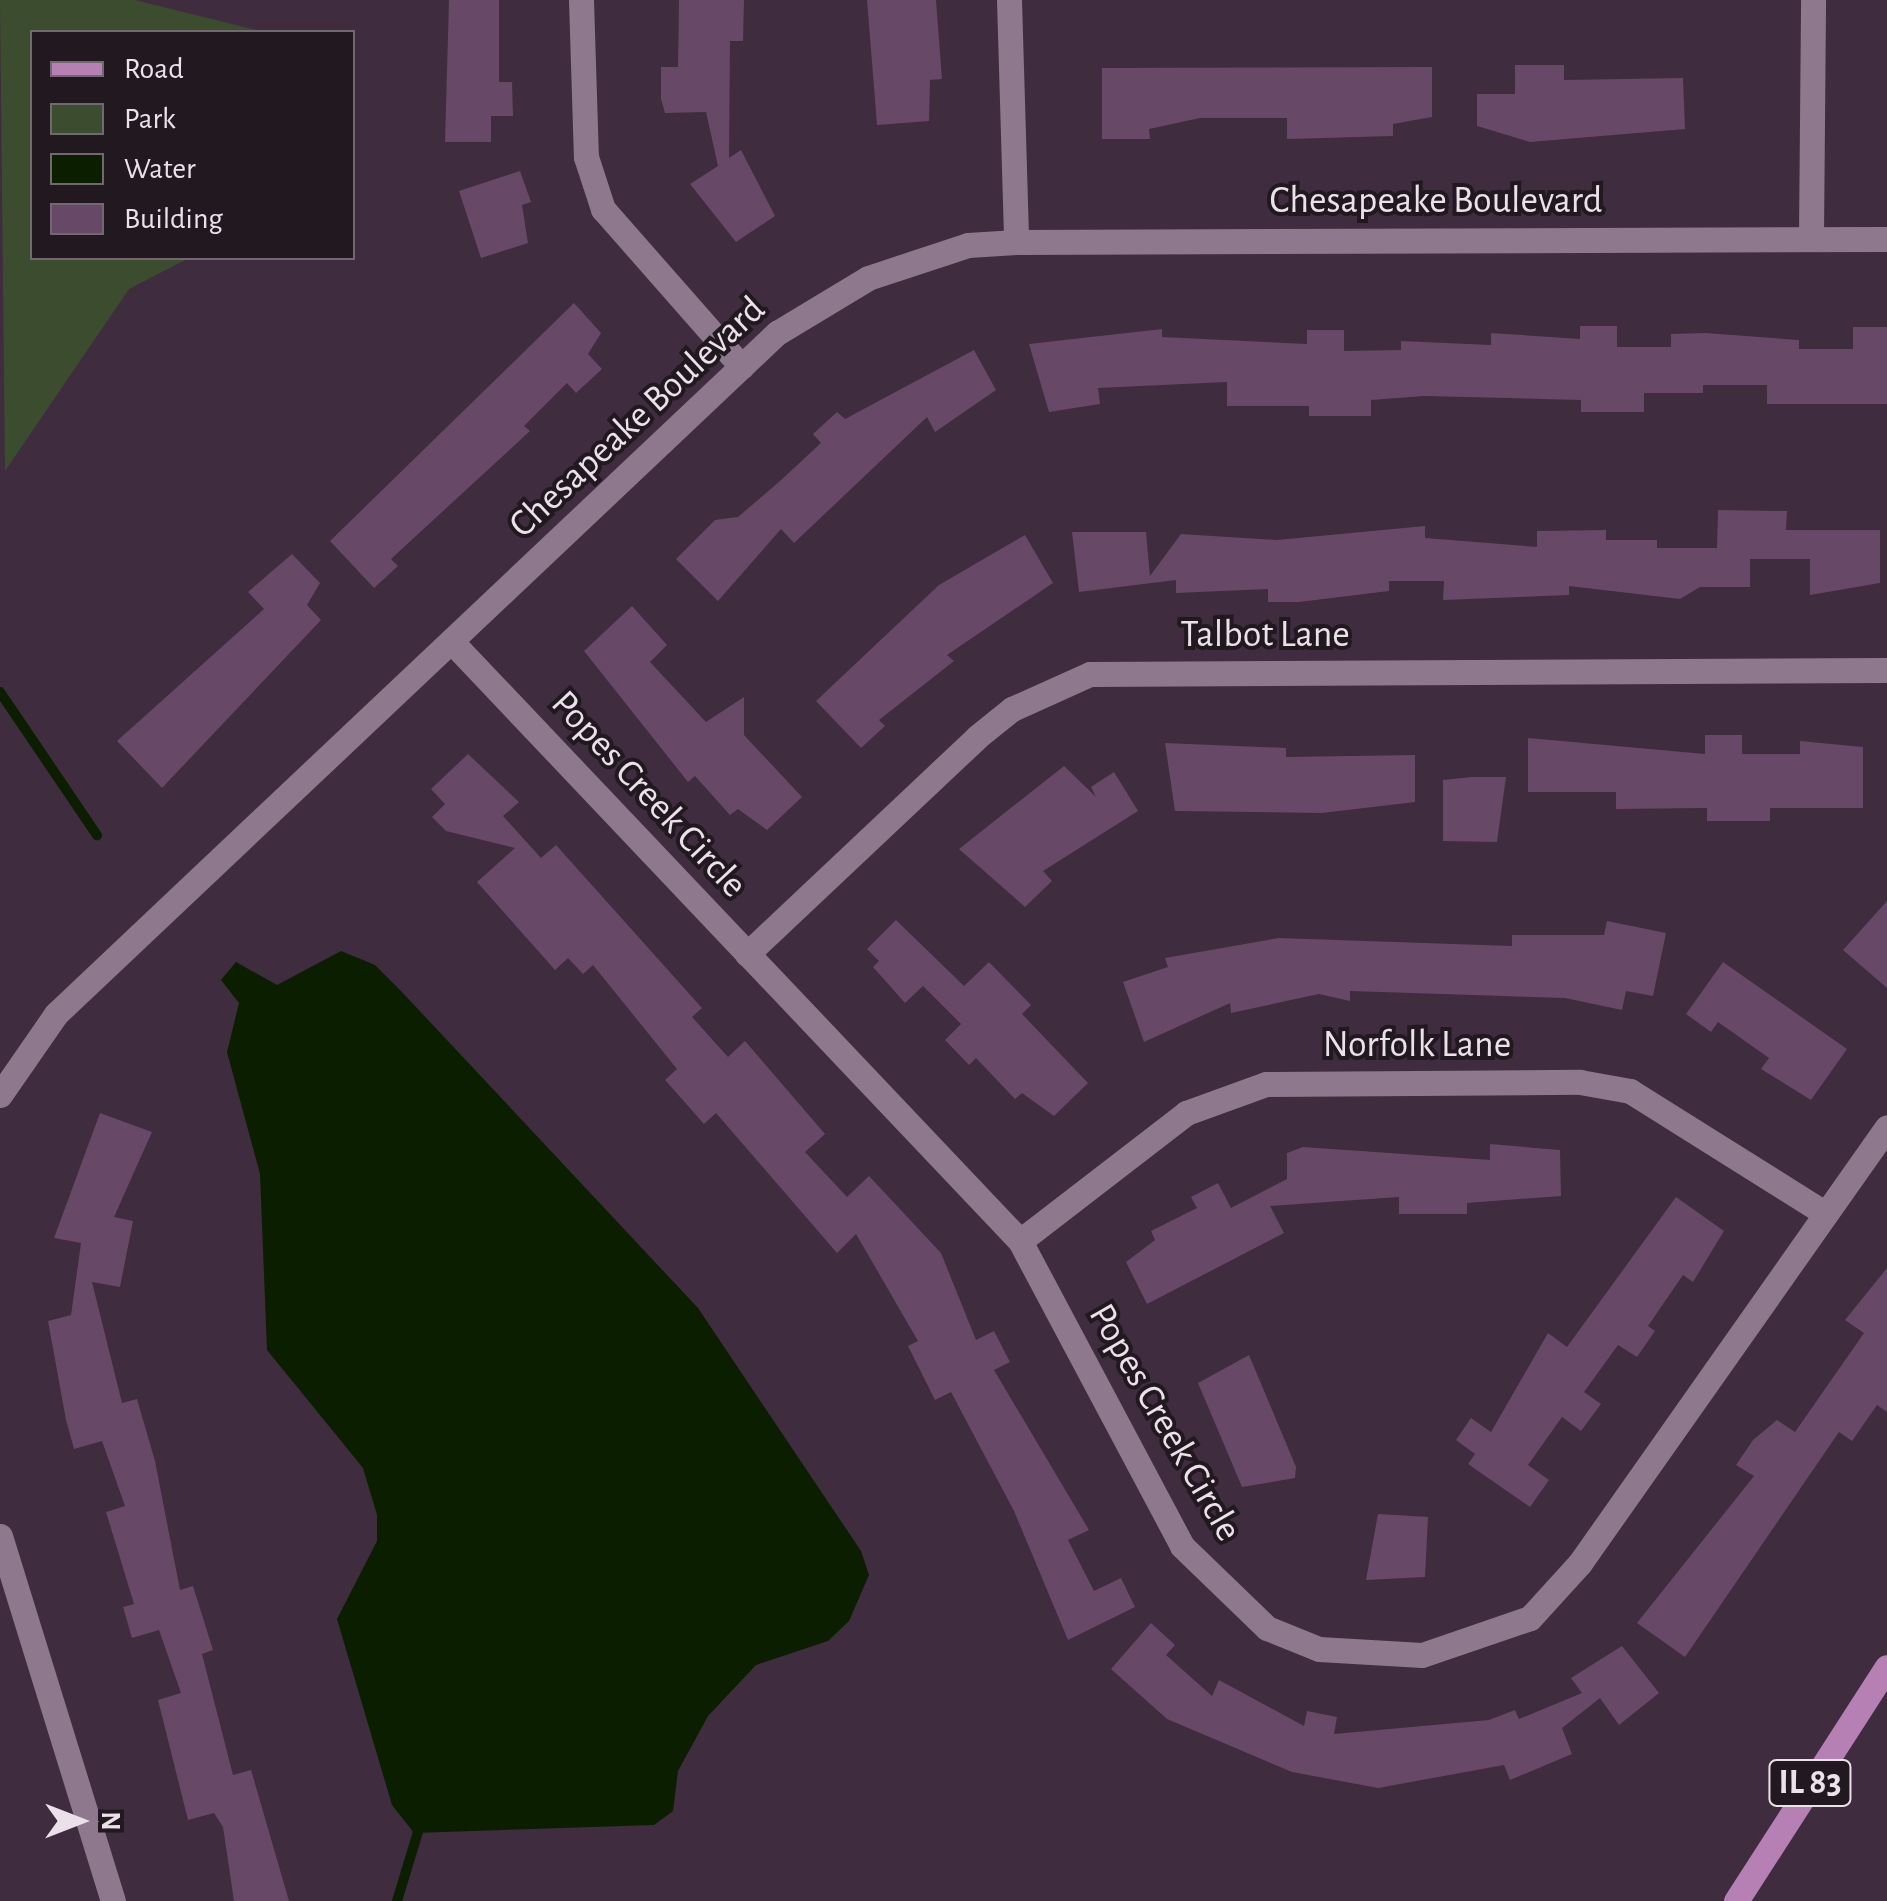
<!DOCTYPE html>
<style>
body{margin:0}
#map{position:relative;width:1887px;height:1901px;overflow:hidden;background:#3f2c3e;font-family:"Alegreya Sans",sans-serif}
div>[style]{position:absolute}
.green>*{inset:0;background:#3c4d2f}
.water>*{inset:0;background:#0c1e00}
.stream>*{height:10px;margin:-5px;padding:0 5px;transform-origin:5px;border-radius:5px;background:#0c1e00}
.building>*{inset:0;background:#674866}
.minor>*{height:25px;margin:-12.5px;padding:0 12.5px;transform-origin:12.5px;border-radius:12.5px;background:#8e788d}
.primary>*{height:25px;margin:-12.5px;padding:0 12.5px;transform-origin:12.5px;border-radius:12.5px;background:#b780b5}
span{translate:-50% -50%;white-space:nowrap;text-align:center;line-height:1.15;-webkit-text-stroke:8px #211820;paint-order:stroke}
.shield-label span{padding:2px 8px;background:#211820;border:2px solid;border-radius:8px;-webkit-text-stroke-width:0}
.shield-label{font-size:35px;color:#ece0eb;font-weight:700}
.street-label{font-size:38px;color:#ece0eb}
.legend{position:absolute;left:30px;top:30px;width:325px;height:230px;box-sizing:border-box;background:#211820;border:2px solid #726871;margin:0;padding:12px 18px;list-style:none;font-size:30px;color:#ece0eb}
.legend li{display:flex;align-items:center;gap:20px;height:50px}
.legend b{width:50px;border:2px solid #726871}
.north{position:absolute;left:30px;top:1771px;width:100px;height:100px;-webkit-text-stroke:8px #211820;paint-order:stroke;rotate:90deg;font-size:28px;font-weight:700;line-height:40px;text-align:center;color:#ece0eb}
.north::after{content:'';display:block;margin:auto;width:35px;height:45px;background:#ece0eb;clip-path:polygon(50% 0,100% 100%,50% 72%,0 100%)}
</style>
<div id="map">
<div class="green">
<i style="clip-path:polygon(0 0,135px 0,264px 32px,32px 32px,32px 258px,189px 258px,129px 289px,5px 471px)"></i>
</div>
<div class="water">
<i style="clip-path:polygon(341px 951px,375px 965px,401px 991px,698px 1308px,861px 1551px,869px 1575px,849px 1621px,828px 1641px,756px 1665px,708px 1716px,678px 1771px,673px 1811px,654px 1825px,414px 1833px,392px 1805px,337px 1619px,377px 1541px,377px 1515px,363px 1468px,267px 1350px,260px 1174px,227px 1052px,239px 1003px,221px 980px,236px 962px,277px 985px)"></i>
</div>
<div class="stream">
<i style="left:0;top:692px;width:173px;rotate:55.9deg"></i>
<i style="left:397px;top:1901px;width:83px;rotate:-73.1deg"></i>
</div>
<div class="building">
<i style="clip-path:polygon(449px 0,499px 0,499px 82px,512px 82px,513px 116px,491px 116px,491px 142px,445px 142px)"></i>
<i style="clip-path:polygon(679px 0,744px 0,743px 41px,730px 41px,729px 158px,741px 150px,775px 216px,736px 242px,690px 184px,718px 166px,706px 112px,665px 113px,661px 99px,661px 67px,678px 67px)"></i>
<i style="clip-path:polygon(867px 0,936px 0,942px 79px,930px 80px,929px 121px,877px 125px)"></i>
<i style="clip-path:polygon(1515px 65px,1564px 65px,1564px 80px,1683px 78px,1685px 129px,1530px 142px,1477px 126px,1477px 94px,1515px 94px)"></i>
<i style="clip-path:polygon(1432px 67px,1432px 117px,1393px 124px,1393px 136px,1287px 139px,1287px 118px,1200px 118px,1149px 129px,1150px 139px,1102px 139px,1102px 68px)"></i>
<i style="clip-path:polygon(520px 171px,531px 202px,522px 205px,528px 243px,481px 258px,459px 191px)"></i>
<i style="clip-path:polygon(574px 303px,601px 333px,588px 354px,602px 369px,576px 393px,567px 383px,524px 426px,530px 431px,391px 559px,398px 566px,374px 588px,330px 541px)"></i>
<i style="clip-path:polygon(1580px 326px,1617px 326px,1617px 347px,1671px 347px,1671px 334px,1705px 333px,1799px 340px,1799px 349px,1853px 349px,1853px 327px,1887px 327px,1887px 404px,1767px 404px,1767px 385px,1703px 385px,1703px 393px,1644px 393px,1644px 412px,1581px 412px,1581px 400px,1424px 396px,1371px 400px,1371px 416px,1309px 416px,1309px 406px,1227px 406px,1227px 382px,1098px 388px,1100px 404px,1049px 412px,1029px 344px,1162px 329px,1162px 337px,1307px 344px,1307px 330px,1344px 330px,1344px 351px,1401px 350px,1401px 341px,1491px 345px,1491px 333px,1580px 339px)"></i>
<i style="clip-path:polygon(974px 350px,996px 390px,935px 432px,927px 417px,794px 543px,781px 529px,718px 601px,676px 559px,715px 520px,738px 517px,780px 481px,821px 443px,813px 434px,837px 412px,845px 419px)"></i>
<i style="clip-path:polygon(1718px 510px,1787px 511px,1786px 530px,1880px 530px,1880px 583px,1810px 595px,1810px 559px,1750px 559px,1750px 587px,1700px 587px,1680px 599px,1569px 586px,1569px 595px,1443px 600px,1444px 581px,1389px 581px,1389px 591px,1299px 602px,1268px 602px,1268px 589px,1176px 593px,1176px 580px,1079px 592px,1072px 532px,1146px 532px,1150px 576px,1181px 534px,1277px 540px,1425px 526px,1425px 538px,1537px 547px,1537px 531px,1606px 530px,1606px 540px,1657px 540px,1657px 548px,1717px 548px)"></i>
<i style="clip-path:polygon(1025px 535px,1053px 583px,947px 655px,954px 661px,879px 720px,885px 726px,861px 748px,816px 701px,939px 585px)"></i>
<i style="clip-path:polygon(292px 554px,320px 583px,307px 605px,321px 620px,162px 788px,117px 741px,264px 609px,248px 592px)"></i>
<i style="clip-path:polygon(632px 606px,667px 645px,650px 662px,706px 722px,744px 697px,744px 735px,802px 797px,767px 830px,738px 809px,730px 815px,695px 776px,688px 782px,584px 651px)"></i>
<i style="clip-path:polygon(1705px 735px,1742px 735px,1742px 754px,1800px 754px,1800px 741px,1863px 747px,1863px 808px,1770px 808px,1770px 821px,1707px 821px,1707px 808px,1616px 809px,1616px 792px,1528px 792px,1528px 738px,1705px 754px)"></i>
<i style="clip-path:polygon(1165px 743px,1286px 748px,1286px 757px,1415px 755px,1415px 802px,1322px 813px,1175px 811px)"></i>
<i style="clip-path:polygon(468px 754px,519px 802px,503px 816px,541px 858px,556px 845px,702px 1008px,692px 1017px,728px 1057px,745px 1041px,825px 1134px,805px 1152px,847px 1197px,869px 1176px,941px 1253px,976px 1340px,994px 1331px,1010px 1362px,994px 1370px,1089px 1530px,1068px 1540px,1094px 1591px,1121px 1578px,1135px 1607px,1068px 1640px,1014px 1511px,951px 1392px,935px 1400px,908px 1346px,918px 1341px,856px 1234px,837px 1253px,716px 1113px,704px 1124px,665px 1080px,677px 1069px,593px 965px,583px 974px,568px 958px,555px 970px,477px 882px,515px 848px,446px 831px,432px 817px,445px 804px,431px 789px)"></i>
<i style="clip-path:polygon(1064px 766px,1096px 797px,1091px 787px,1114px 772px,1138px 811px,1043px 871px,1052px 881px,1025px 907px,959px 849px)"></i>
<i style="clip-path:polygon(1472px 777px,1506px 777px,1497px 842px,1443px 841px,1443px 780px)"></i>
<i style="clip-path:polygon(1887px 901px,1887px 988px,1843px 950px)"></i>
<i style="clip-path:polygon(896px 920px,964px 986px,989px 962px,1031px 1005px,1022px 1014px,1088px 1083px,1054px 1116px,1022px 1093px,1015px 1099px,976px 1058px,969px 1065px,945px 1040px,961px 1024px,923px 986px,905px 1003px,873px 967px,879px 961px,867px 949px)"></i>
<i style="clip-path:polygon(1607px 921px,1666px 933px,1653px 996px,1626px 991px,1622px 1010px,1565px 998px,1350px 991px,1350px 1001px,1319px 994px,1231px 1013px,1230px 1003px,1144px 1042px,1123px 982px,1168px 967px,1165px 958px,1279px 938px,1512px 946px,1512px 935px,1604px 935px)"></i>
<i style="clip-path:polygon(1723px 962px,1847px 1049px,1811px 1100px,1761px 1069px,1769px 1058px,1718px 1022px,1711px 1032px,1686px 1014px)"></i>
<i style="clip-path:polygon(100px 1113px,152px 1132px,114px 1217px,133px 1221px,120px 1287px,92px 1282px,122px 1403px,137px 1399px,155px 1461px,180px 1590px,193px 1586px,213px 1650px,202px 1654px,233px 1775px,251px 1770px,289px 1901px,234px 1901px,223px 1827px,214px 1813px,188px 1820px,158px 1700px,181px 1693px,159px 1630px,132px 1638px,123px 1607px,134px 1604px,106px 1512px,125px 1506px,102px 1441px,74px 1449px,66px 1420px,48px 1321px,71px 1315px,81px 1243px,54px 1238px)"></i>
<i style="clip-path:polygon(1490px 1144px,1560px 1150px,1561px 1196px,1467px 1203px,1467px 1214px,1399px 1214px,1399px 1197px,1270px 1206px,1284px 1233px,1147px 1304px,1126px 1262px,1155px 1240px,1151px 1231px,1197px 1208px,1191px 1197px,1218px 1183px,1231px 1208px,1287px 1179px,1287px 1153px,1303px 1147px,1490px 1160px)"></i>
<i style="clip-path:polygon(1676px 1197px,1724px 1231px,1693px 1282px,1683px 1275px,1648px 1326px,1655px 1331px,1637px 1357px,1618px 1345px,1584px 1392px,1601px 1404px,1581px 1431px,1562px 1417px,1528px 1465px,1549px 1480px,1530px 1507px,1468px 1464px,1475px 1454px,1456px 1440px,1471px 1418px,1491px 1432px,1548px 1333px,1567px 1347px)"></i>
<i style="clip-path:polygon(1887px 1268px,1887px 1412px,1877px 1405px,1852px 1441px,1839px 1432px,1685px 1657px,1637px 1623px,1754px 1476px,1736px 1465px,1753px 1440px,1777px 1420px,1795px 1432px,1864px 1333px,1845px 1320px)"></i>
<i style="clip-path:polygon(1249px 1355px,1296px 1467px,1295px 1478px,1242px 1487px,1198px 1383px)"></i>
<i style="clip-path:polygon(1378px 1514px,1428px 1517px,1425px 1577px,1366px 1580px)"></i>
<i style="clip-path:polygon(1151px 1623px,1175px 1645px,1166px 1655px,1212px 1696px,1219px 1680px,1304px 1726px,1307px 1711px,1337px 1717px,1334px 1734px,1489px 1720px,1515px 1710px,1519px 1719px,1582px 1693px,1571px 1678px,1622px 1646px,1659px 1693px,1619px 1725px,1600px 1698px,1562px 1728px,1572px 1754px,1510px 1780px,1504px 1765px,1378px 1788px,1292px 1772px,1167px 1719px,1111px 1669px)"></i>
</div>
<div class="minor">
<i style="left:581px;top:0;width:157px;rotate:88.2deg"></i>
<i style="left:586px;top:157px;width:55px;rotate:71.9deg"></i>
<i style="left:603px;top:209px;width:210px;rotate:48.7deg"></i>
<i style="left:1009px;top:0;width:242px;rotate:88.3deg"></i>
<i style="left:1811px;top:237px;width:237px;rotate:-89.5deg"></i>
<i style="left:452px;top:642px;width:825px;rotate:46.52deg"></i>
<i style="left:1020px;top:1241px;width:345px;rotate:62deg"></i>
<i style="left:1182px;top:1546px;width:118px;rotate:44deg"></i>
<i style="left:1267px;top:1628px;width:56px;rotate:22deg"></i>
<i style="left:1319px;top:1649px;width:103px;rotate:3.3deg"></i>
<i style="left:1422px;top:1655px;width:114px;rotate:-18.9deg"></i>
<i style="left:1530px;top:1618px;width:74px;rotate:-47.7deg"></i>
<i style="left:1580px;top:1563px;width:533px;rotate:-54.85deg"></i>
<i style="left:747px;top:954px;width:316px;rotate:-43.3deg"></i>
<i style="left:977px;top:737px;width:45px;rotate:-38.7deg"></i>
<i style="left:1012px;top:709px;width:85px;rotate:-24.2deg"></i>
<i style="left:1090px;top:674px;width:797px;rotate:-0.29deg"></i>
<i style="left:0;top:1095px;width:98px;rotate:-55.3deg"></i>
<i style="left:56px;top:1014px;width:992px;rotate:-43.37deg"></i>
<i style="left:777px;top:333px;width:106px;rotate:-31.1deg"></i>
<i style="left:868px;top:278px;width:105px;rotate:-18.3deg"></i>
<i style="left:968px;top:245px;width:48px;rotate:-3.6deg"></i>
<i style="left:1016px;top:242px;width:871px;rotate:-0.2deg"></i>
<i style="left:1020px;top:1241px;width:210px;rotate:-37.6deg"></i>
<i style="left:1186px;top:1113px;width:85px;rotate:-19.9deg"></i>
<i style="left:1266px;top:1084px;width:314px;rotate:-0.4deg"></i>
<i style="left:1580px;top:1082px;width:51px;rotate:10.2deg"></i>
<i style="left:1630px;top:1091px;width:231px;rotate:32.1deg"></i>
<i style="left:0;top:1536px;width:382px;rotate:72.8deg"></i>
</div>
<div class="primary">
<i style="left:1736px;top:1901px;width:278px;rotate:-57.2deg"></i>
</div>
<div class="shield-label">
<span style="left:1810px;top:1783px">IL 83</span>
</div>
<div class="street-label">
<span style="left:1436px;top:202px">Chesapeake Boulevard</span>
<span style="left:638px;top:418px;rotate:-43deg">Chesapeake Boulevard</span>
<span style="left:1265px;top:636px">Talbot Lane</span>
<span style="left:648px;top:795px;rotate:47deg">Popes Creek Circle</span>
<span style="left:1417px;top:1046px">Norfolk Lane</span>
<span style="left:1164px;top:1423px;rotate:60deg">Popes Creek Circle</span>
</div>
<ul class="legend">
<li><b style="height:12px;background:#b780b5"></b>Road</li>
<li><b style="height:28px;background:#3c4d2f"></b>Park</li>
<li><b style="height:28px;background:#0c1e00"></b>Water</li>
<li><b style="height:28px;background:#674866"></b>Building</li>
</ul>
<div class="north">N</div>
</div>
